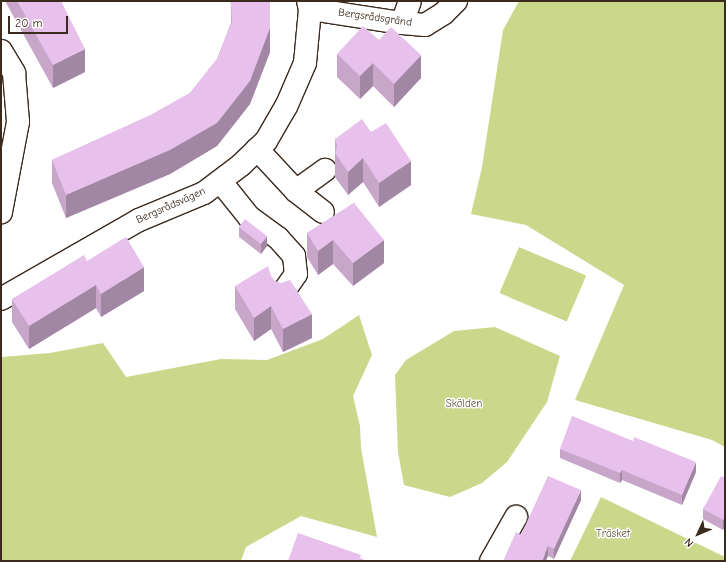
<!DOCTYPE html>
<meta charset="utf-8">
<style>
body{margin:0}
#map{position:relative;width:726px;height:562px;overflow:hidden;background:#fff;font-family:"Comic Neue",sans-serif}
div>[style]{position:absolute}
.green>*{inset:0;background:#cbd78b;transform-origin:0 0}
.roads{filter:drop-shadow(1px 0 #3b2a1e) drop-shadow(-1px 0 #3b2a1e) drop-shadow(0 1px #3b2a1e) drop-shadow(0 -1px #3b2a1e)}
.minor>*{height:22px;margin:-11px;padding:0 11px;transform-origin:11px;border-radius:11px;background:#fff}
.wall>*{inset:0;background:#c7a6ca}
.shaded-wall>*{inset:0;background:#a287a4}
.building>*{inset:0;background:#e7c1eb;transform-origin:0 0}
span{translate:-50% -50%;white-space:nowrap;text-align:center;line-height:1.15;-webkit-text-stroke:3px #fff;paint-order:stroke}
.street-label{font-size:11px;color:#3b2a1e}
.park-label{font-size:11px;color:#5f5539}
.frame{position:absolute;inset:0;border:2px solid #3b2a1e;pointer-events:none}
.north{position:absolute;left:678px;top:514px;width:40px;height:40px;-webkit-text-stroke:3px #fff;paint-order:stroke;rotate:226deg;font-size:11px;font-weight:700;line-height:16px;text-align:center;color:#3b2a1e}
.north::after{content:'';display:block;margin:auto;width:14px;height:18px;background:#3b2a1e;clip-path:polygon(50% 0,100% 100%,50% 72%,0 100%)}
.scale{position:absolute;left:8px;top:16px;width:60px;height:18px;box-sizing:border-box;border:2px solid #3b2a1e;border-top:0;padding-left:5px;font-size:12px;line-height:14px;white-space:nowrap;color:#3b2a1e;-webkit-text-stroke:3px #fff;paint-order:stroke}
</style>
<div id="map">
<div class="green">
<i style="clip-path:polygon(519px 1px,725px 1px,725px 447px,712px 440px,575px 400px,624px 285px,526px 225px,471px 214px,482px 167px,503px 30px)"></i>
<i style="left:519px;top:247px;width:73px;height:50px;rotate:23deg"></i>
<i style="clip-path:polygon(359px 315px,372px 355px,353px 396px,360px 426px,361px 448px,377px 537px,301px 516px,246px 547px,241px 561px,1px 561px,1px 357px,50px 353px,103px 343px,126px 377px,221px 359px,267px 360px,323px 339px)"></i>
<i style="clip-path:polygon(495px 327px,560px 356px,547px 402px,507px 462px,482px 483px,450px 497px,404px 485px,398px 452px,395px 375px,406px 360px,454px 331px)"></i>
<i style="clip-path:polygon(601px 497px,725px 557px,725px 561px,570px 561px)"></i>
</div>
<div class="roads">
<div class="minor">
<i style="left:310px;top:9px;width:93px;rotate:8.7deg"></i>
<i style="left:402px;top:23px;width:23px;rotate:5deg"></i>
<i style="left:425px;top:25px;width:22px;rotate:-32deg"></i>
<i style="left:444px;top:13px;width:17px;rotate:-45deg"></i>
<i style="left:402px;top:23px;width:23px;rotate:-70deg"></i>
<i style="left:1px;top:51px;width:26px;rotate:59deg"></i>
<i style="left:14px;top:73px;width:49px;rotate:85.3deg"></i>
<i style="left:18px;top:122px;width:92px;rotate:100.7deg"></i>
<i style="left:257px;top:149px;width:57px;rotate:47.1deg"></i>
<i style="left:296px;top:191px;width:34px;rotate:38deg"></i>
<i style="left:221px;top:182px;width:45px;rotate:51.3deg"></i>
<i style="left:249px;top:217px;width:36px;rotate:36deg"></i>
<i style="left:278px;top:238px;width:24px;rotate:48deg"></i>
<i style="left:294px;top:256px;width:18px;rotate:84deg"></i>
<i style="left:296px;top:274px;width:24px;rotate:125deg"></i>
<i style="left:296px;top:191px;width:36px;rotate:-36deg"></i>
<i style="left:1px;top:299px;width:159px;rotate:-29.8deg"></i>
<i style="left:139px;top:220px;width:70px;rotate:-22.6deg"></i>
<i style="left:204px;top:193px;width:46px;rotate:-37.1deg"></i>
<i style="left:241px;top:165px;width:35px;rotate:-44deg"></i>
<i style="left:266px;top:141px;width:39px;rotate:-60deg"></i>
<i style="left:286px;top:107px;width:48px;rotate:-66.6deg"></i>
<i style="left:305px;top:63px;width:54px;rotate:-84.7deg"></i>
<i style="left:310px;top:9px;width:8px;rotate:-104deg"></i>
<i style="left:491px;top:561px;width:51px;rotate:-60.4deg"></i>
</div>
</div>
<div class="wall">
<i style="clip-path:polygon(5px 1px,61px 1px,85px 72px,53px 88px)"></i>
<i style="clip-path:polygon(230px 1px,270px 1px,270px 52px,250px 104px,217px 146px,170px 174px,66px 218px,52px 183px,52px 160px,151px 115px,190px 93px,217px 59px,231px 23px,231px 5px)"></i>
<i style="clip-path:polygon(379px 40px,421px 78px,394px 107px,373px 86px,360px 99px,337px 77px,337px 54px)"></i>
<i style="clip-path:polygon(371px 132px,411px 185px,379px 207px,363px 182px,348px 195px,335px 177px,335px 139px)"></i>
<i style="clip-path:polygon(354px 203px,384px 263px,353px 286px,333px 264px,318px 275px,307px 257px,307px 233px)"></i>
<i style="clip-path:polygon(239px 227px,267px 246px,261px 254px,239px 237px)"></i>
<i style="clip-path:polygon(87px 261px,144px 291px,101px 317px,96px 308px,29px 349px,12px 322px,12px 299px)"></i>
<i style="clip-path:polygon(271px 276px,312px 338px,283px 352px,271px 329px,254px 341px,235px 309px,235px 286px)"></i>
<i style="clip-path:polygon(560px 449px,696px 472px,682px 505px,622px 480px,620px 483px,560px 458px)"></i>
<i style="clip-path:polygon(725px 478px,725px 527px,723px 530px,703px 519px,703px 509px)"></i>
<i style="clip-path:polygon(581px 500px,554px 559px,548px 556px,521px 535px)"></i>
</div>
<div class="shaded-wall">
<i style="clip-path:polygon(270px 28px,270px 52px,250px 104px,217px 146px,170px 174px,66px 218px,66px 195px)"></i>
<i style="clip-path:polygon(85px 49px,85px 72px,53px 88px,53px 65px)"></i>
<i style="clip-path:polygon(421px 55px,421px 78px,394px 107px,394px 84px)"></i>
<i style="clip-path:polygon(373px 63px,373px 86px,360px 99px,360px 76px)"></i>
<i style="clip-path:polygon(363px 158px,363px 182px,348px 195px,348px 172px)"></i>
<i style="clip-path:polygon(411px 161px,411px 185px,379px 207px,379px 183px)"></i>
<i style="clip-path:polygon(267px 236px,267px 246px,261px 254px,261px 244px)"></i>
<i style="clip-path:polygon(333px 240px,333px 264px,318px 275px,318px 251px)"></i>
<i style="clip-path:polygon(384px 240px,384px 263px,353px 286px,353px 263px)"></i>
<i style="clip-path:polygon(144px 267px,144px 291px,101px 317px,101px 294px)"></i>
<i style="clip-path:polygon(96px 285px,96px 308px,29px 349px,29px 326px)"></i>
<i style="clip-path:polygon(271px 306px,271px 329px,254px 341px,254px 318px)"></i>
<i style="clip-path:polygon(312px 314px,312px 338px,283px 352px,283px 329px)"></i>
<i style="clip-path:polygon(696px 462px,696px 472px,682px 505px,682px 495px)"></i>
<i style="clip-path:polygon(622px 470px,622px 480px,620px 483px,620px 473px)"></i>
<i style="clip-path:polygon(581px 490px,581px 500px,554px 559px,554px 549px)"></i>
<i style="clip-path:polygon(725px 517px,725px 527px,723px 530px,723px 520px)"></i>
<i style="clip-path:polygon(548px 546px,548px 556px,546px 561px,542px 561px)"></i>
</div>
<div class="building">
<i style="clip-path:polygon(17px 1px,61px 1px,85px 49px,53px 65px)"></i>
<i style="clip-path:polygon(231px 1px,270px 1px,270px 28px,250px 81px,217px 123px,170px 150px,66px 195px,52px 160px,151px 115px,190px 93px,217px 59px,232px 22px)"></i>
<i style="clip-path:polygon(363px 26px,379px 40px,391px 27px,421px 55px,394px 84px,373px 63px,360px 76px,337px 54px)"></i>
<i style="clip-path:polygon(362px 119px,371px 132px,386px 123px,411px 161px,379px 183px,363px 158px,348px 172px,335px 153px,337px 146px,335px 139px)"></i>
<i style="clip-path:polygon(354px 203px,384px 240px,353px 263px,333px 240px,318px 251px,307px 233px)"></i>
<i style="left:245px;top:219px;width:28px;height:10px;rotate:38deg"></i>
<i style="clip-path:polygon(126px 237px,144px 267px,101px 294px,96px 285px,29px 326px,12px 299px,84px 255px,87px 261px)"></i>
<i style="clip-path:polygon(268px 266px,271px 276px,275px 281px,281px 283px,290px 280px,312px 314px,283px 329px,271px 306px,254px 318px,235px 286px)"></i>
<i style="clip-path:polygon(572px 416px,633px 441px,634px 437px,696px 462px,682px 495px,622px 470px,620px 473px,560px 449px)"></i>
<i style="clip-path:polygon(548px 476px,581px 490px,554px 549px,548px 546px,542px 561px,503px 561px,516px 532px,521px 535px)"></i>
<i style="clip-path:polygon(721px 476px,725px 478px,725px 517px,723px 520px,703px 509px)"></i>
<i style="clip-path:polygon(298px 533px,361px 555px,360px 558px,367px 561px,288px 561px)"></i>
</div>
<div class="street-label">
<span style="left:375px;top:18px;rotate:8deg">Bergsrådsgränd</span>
<span style="left:171px;top:206px;rotate:-24deg">Bergsrådsvägen</span>
</div>
<div class="park-label">
<span style="left:464px;top:404px">Skölden</span>
<span style="left:613px;top:534px">Träsket</span>
</div>
<div class="frame"></div>
<div class="north">N</div>
<div class="scale">20 m</div>
</div>
